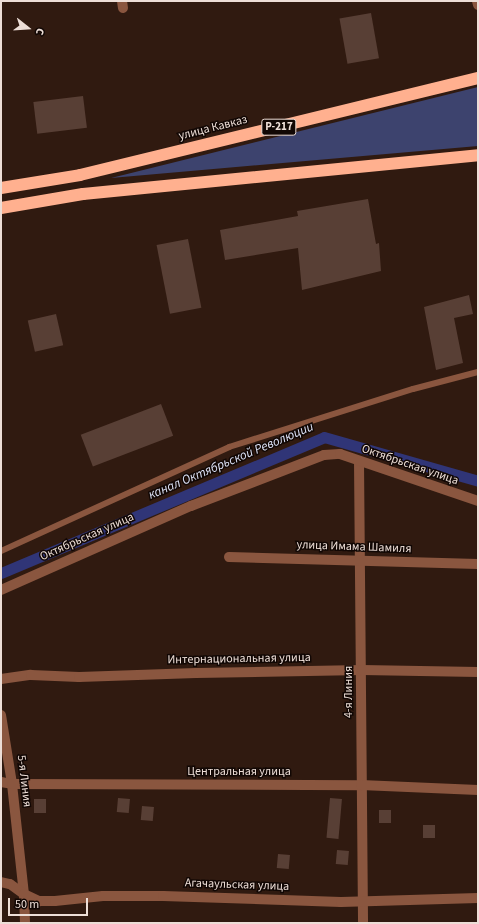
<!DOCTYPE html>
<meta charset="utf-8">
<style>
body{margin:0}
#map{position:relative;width:479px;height:924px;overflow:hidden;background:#301a10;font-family:"Source Sans 3",sans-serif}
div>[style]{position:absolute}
.green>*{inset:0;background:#3d436e}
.canal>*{height:11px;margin:-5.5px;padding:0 5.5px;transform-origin:5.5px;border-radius:5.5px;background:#303577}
.building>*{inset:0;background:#583f35;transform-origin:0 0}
.lane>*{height:6px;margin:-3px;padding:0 3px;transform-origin:3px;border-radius:3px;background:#8a563f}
.street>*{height:10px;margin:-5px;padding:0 5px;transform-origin:5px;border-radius:5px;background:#8a563f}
.highway>*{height:12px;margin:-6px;padding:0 6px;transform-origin:6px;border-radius:6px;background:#ffb08f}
span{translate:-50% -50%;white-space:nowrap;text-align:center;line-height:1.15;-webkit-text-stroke:3px #110704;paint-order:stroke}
.shield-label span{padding:1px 3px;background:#110704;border:1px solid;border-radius:3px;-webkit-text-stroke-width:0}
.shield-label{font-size:11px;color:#edded7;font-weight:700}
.street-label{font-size:12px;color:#edded7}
.water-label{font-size:13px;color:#dde2f6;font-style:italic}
.frame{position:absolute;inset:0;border:2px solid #edded7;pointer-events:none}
.north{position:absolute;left:8px;top:8px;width:40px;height:40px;-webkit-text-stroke:3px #110704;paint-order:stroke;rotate:107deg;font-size:11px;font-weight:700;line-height:16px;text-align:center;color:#edded7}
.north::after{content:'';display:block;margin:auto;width:14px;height:18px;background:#edded7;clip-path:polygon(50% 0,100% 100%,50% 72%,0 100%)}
.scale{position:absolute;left:8px;top:898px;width:80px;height:18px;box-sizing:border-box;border:2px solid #edded7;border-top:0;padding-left:5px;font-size:12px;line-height:14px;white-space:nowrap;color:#edded7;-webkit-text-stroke:3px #110704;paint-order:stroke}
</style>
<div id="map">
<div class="green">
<i style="clip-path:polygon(478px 87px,478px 146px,111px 178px)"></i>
</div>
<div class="canal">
<i style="left:1px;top:573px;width:350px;rotate:-22.8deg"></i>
<i style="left:324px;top:437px;width:160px;rotate:15.9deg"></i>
</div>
<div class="building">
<i style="left:371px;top:13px;width:46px;height:32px;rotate:80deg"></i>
<i style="left:83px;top:96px;width:32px;height:50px;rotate:83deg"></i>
<i style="clip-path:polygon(368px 199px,376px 244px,379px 243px,381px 271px,302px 290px,298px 248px,225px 260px,220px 230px,298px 216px,297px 211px)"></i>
<i style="left:188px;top:239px;width:70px;height:32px;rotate:79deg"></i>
<i style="clip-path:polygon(469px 295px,473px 314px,454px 318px,463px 363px,436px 370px,424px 307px)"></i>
<i style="left:56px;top:314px;width:32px;height:29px;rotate:77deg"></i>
<i style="left:161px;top:404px;width:34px;height:86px;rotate:69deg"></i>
<i style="left:118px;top:798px;width:12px;height:14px;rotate:5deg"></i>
<i style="left:330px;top:798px;width:12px;height:40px;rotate:5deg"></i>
<i style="left:34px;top:799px;width:12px;height:14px"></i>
<i style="left:142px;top:806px;width:12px;height:14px;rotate:5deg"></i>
<i style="left:379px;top:810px;width:12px;height:13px"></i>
<i style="left:423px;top:825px;width:12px;height:13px"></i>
<i style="left:337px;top:850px;width:12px;height:14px;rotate:5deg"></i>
<i style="left:278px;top:854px;width:12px;height:14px;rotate:5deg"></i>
</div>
<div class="lane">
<i style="left:1px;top:551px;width:251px;rotate:-24.5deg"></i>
<i style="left:229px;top:447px;width:193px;rotate:-17.5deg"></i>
<i style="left:413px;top:389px;width:67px;rotate:-14.7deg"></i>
</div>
<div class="street">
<i style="left:122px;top:1px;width:7px;rotate:82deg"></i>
<i style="left:477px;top:1px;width:4px;rotate:76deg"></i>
<i style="left:359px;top:461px;width:462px;rotate:89.5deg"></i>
<i style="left:229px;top:557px;width:249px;rotate:1.6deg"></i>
<i style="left:1px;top:590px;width:208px;rotate:-23.9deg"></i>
<i style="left:191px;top:506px;width:142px;rotate:-21deg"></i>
<i style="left:324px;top:455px;width:16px;rotate:-4deg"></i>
<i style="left:340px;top:454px;width:146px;rotate:18.8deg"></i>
<i style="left:1px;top:679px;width:30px;rotate:-8deg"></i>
<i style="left:31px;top:675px;width:48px;rotate:2.4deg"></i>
<i style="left:79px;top:677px;width:117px;rotate:-2deg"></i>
<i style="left:196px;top:673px;width:166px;rotate:-1deg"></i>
<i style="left:362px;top:670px;width:116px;rotate:1deg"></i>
<i style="left:1px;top:715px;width:70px;rotate:80.9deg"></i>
<i style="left:12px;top:784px;width:111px;rotate:83.8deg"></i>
<i style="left:24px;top:894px;width:29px;rotate:88deg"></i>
<i style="left:1px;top:782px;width:11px;rotate:10deg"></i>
<i style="left:12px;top:784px;width:349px;rotate:0.2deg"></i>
<i style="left:361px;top:785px;width:117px;rotate:2.4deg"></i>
<i style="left:1px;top:882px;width:9px;rotate:13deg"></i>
<i style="left:10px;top:884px;width:17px;rotate:36deg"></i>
<i style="left:24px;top:894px;width:17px;rotate:25deg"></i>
<i style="left:39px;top:901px;width:16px"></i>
<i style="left:55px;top:901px;width:48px;rotate:-5.9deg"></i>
<i style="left:103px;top:896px;width:60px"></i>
<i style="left:163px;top:896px;width:178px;rotate:1.9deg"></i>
<i style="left:341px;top:902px;width:137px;rotate:-1.7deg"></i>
</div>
<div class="highway">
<i style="left:1px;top:188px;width:80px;rotate:-9.3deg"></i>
<i style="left:80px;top:175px;width:410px;rotate:-13.7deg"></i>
<i style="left:1px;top:208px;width:83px;rotate:-9.7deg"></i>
<i style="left:83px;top:194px;width:397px;rotate:-5.6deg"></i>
</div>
<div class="shield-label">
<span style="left:279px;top:127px">Р-217</span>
</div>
<div class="street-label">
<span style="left:213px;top:128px;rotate:-14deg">улица Кавказ</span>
<span style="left:410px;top:465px;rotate:19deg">Октябрьская улица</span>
<span style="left:87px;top:537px;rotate:-24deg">Октябрьская улица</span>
<span style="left:354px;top:547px;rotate:2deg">улица Имама Шамиля</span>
<span style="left:239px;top:659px;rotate:-1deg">Интернациональная улица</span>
<span style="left:349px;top:692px;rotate:-90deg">4-я Линия</span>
<span style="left:239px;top:772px">Центральная улица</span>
<span style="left:24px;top:781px;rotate:83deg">5-я Линия</span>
<span style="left:237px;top:885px;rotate:2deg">Агачаульская улица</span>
</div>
<div class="water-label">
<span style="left:231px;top:461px;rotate:-23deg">канал Октябрьской Революции</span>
</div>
<div class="frame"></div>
<div class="north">С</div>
<div class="scale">50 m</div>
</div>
